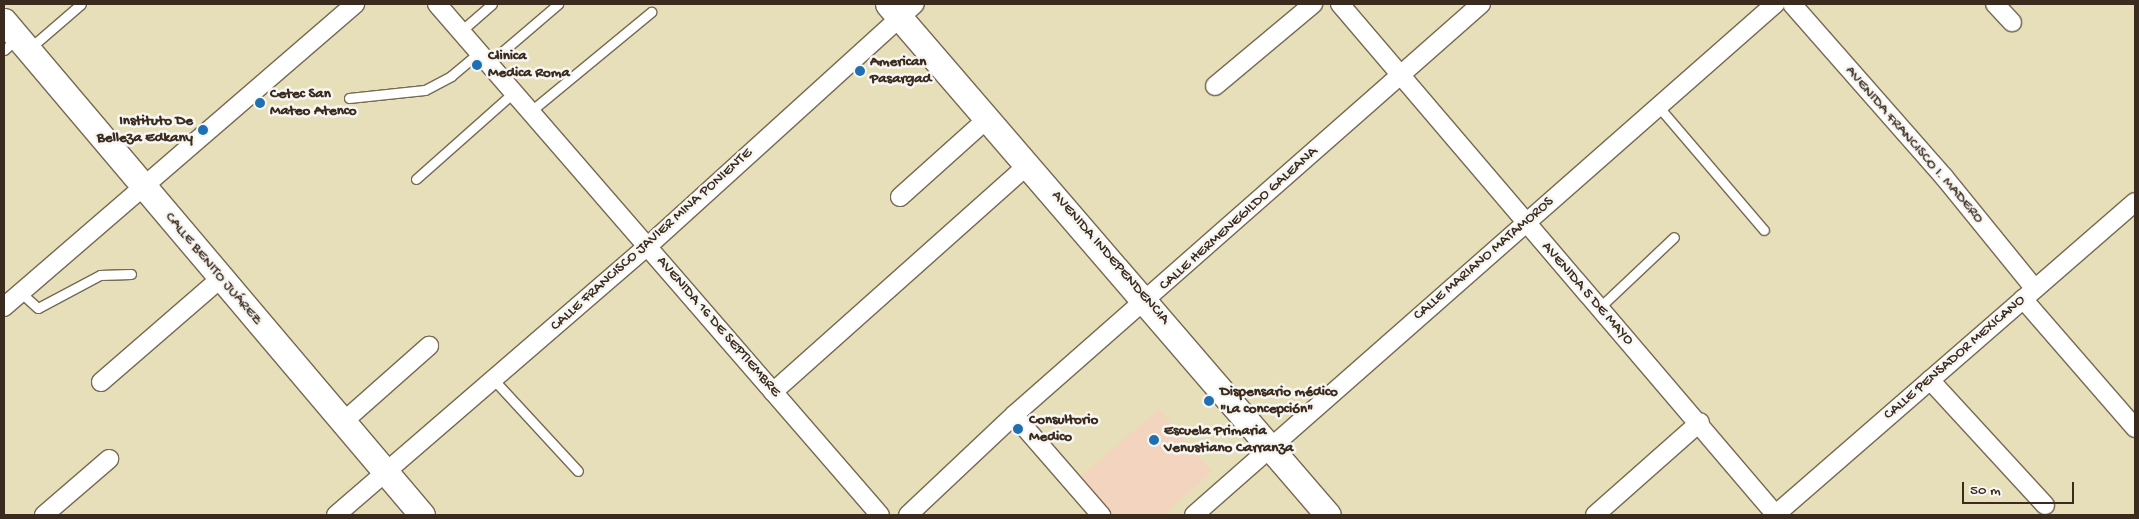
<!DOCTYPE html>
<meta charset="utf-8">
<style>
body{margin:0}
#map{position:relative;width:2139px;height:519px;overflow:hidden;background:#e7dfb9;font-family:"Gochi Hand",sans-serif}
div>[style]{position:absolute}
.built>*{inset:0;background:#f3d4be}
.roads{filter:drop-shadow(1px 0 #776954) drop-shadow(-1px 0 #776954) drop-shadow(0 1px #776954) drop-shadow(0 -1px #776954)}
.service>*{height:9px;margin:-4.5px;padding:0 4.5px;transform-origin:4.5px;border-radius:4.5px;background:#fff}
.minor>*{height:18px;margin:-9px;padding:0 9px;transform-origin:9px;border-radius:9px;background:#fff}
.secondary>*{height:25px;margin:-12.5px;padding:0 12.5px;transform-origin:12.5px;border-radius:12.5px;background:#fff}
.dots>*{width:14px;height:14px;translate:-50% -50%;box-sizing:border-box;border:2px solid #f6f6f2;border-radius:50%}
span{translate:-50% -50%;white-space:nowrap;text-align:center;line-height:1.15;-webkit-text-stroke:5px #f6f6f2;paint-order:stroke}
.poi-label{font-size:15px;color:#3b2a1e;font-weight:700}
.left{translate:0 -50%;text-align:left}
.right{translate:-100% -50%;text-align:right}
.street-label{font-size:15px;color:#3b2a1e}
.frame{position:absolute;inset:0;border:5px solid #3b2a1e;pointer-events:none}
.scale{position:absolute;left:1962px;top:482px;width:112px;height:22px;box-sizing:border-box;border:2px solid #3b2a1e;border-top:0;padding-left:6px;font-size:15px;line-height:18px;white-space:nowrap;color:#3b2a1e;-webkit-text-stroke:4px #f6f6f2;paint-order:stroke}
</style>
<div id="map">
<div class="built">
<i style="clip-path:polygon(1159px 409px,1212px 472px,1164px 515px,1104px 515px,1075px 481px)"></i>
</div>
<div class="roads">
<div class="service">
<i style="left:461px;top:31px;width:41px;rotate:-41.1deg"></i>
<i style="left:30px;top:48px;width:67px;rotate:-40.8deg"></i>
<i style="left:4px;top:50px;width:18px;rotate:-41deg"></i>
<i style="left:489px;top:63px;width:91px;rotate:-40.5deg"></i>
<i style="left:349px;top:98px;width:76px;rotate:-6deg"></i>
<i style="left:425px;top:90px;width:30px;rotate:-28deg"></i>
<i style="left:451px;top:76px;width:38px;rotate:-40deg"></i>
<i style="left:1658px;top:106px;width:163px;rotate:49.5deg"></i>
<i style="left:531px;top:111px;width:156px;rotate:-39.5deg"></i>
<i style="left:416px;top:179px;width:131px;rotate:-41.6deg"></i>
<i style="left:20px;top:292px;width:24px;rotate:42deg"></i>
<i style="left:38px;top:308px;width:70px;rotate:-28deg"></i>
<i style="left:100px;top:275px;width:31px;rotate:-2deg"></i>
<i style="left:1599px;top:308px;width:103px;rotate:-43.4deg"></i>
<i style="left:493px;top:379px;width:125px;rotate:47.3deg"></i>
</div>
<div class="minor">
<i style="left:437px;top:4px;width:676px;rotate:49.08deg"></i>
<i style="left:1340px;top:4px;width:672px;rotate:49.53deg"></i>
<i style="left:1792px;top:4px;width:230px;rotate:48.7deg"></i>
<i style="left:1944px;top:177px;width:144px;rotate:50.9deg"></i>
<i style="left:1995px;top:4px;width:25px;rotate:47deg"></i>
<i style="left:1215px;top:86px;width:128px;rotate:-39.9deg"></i>
<i style="left:900px;top:197px;width:118px;rotate:-41.9deg"></i>
<i style="left:2023px;top:299px;width:171px;rotate:49deg"></i>
<i style="left:4px;top:307px;width:464px;rotate:-40.8deg"></i>
<i style="left:1930px;top:380px;width:170px;rotate:47.4deg"></i>
<i style="left:101px;top:382px;width:159px;rotate:-40.9deg"></i>
<i style="left:773px;top:392px;width:343px;rotate:-41.7deg"></i>
<i style="left:1014px;top:415px;width:133px;rotate:49deg"></i>
<i style="left:343px;top:422px;width:115px;rotate:-41.5deg"></i>
<i style="left:44px;top:515px;width:86px;rotate:-40.7deg"></i>
<i style="left:336px;top:515px;width:412px;rotate:-40.8deg"></i>
<i style="left:648px;top:246px;width:360px;rotate:-42.2deg"></i>
<i style="left:908px;top:515px;width:146px;rotate:-43.3deg"></i>
<i style="left:1014px;top:415px;width:622px;rotate:-41.35deg"></i>
<i style="left:1194px;top:515px;width:774px;rotate:-41.33deg"></i>
<i style="left:1595px;top:515px;width:140px;rotate:-41.5deg"></i>
<i style="left:1775px;top:515px;width:477px;rotate:-41deg"></i>
</div>
<div class="secondary">
<i style="left:888px;top:4px;width:674px;rotate:49.27deg"></i>
<i style="left:4px;top:21px;width:647px;rotate:49.76deg"></i>
</div>
</div>
<div class="dots">
<i style="left:477px;top:65px;background:#1f6fb2"></i>
<i style="left:860px;top:71px;background:#1f6fb2"></i>
<i style="left:260px;top:103px;background:#1f6fb2"></i>
<i style="left:203px;top:130px;background:#1f6fb2"></i>
<i style="left:1209px;top:401px;background:#1f6fb2"></i>
<i style="left:1018px;top:429px;background:#1f6fb2"></i>
<i style="left:1154px;top:440px;background:#1f6fb2"></i>
</div>
<div class="poi-label">
<span class="left" style="left:488px;top:65px">Clinica<br>Medica Roma</span>
<span class="left" style="left:870px;top:71px">American<br>Pasargad</span>
<span class="left" style="left:270px;top:103px">Cetec San<br>Mateo Atenco</span>
<span class="right" style="left:193px;top:130px">Instituto De<br>Belleza Edkany</span>
<span class="left" style="left:1220px;top:401px">Dispensario médico<br>"La concepción"</span>
<span class="left" style="left:1029px;top:429px">Consultorio<br>Medico</span>
<span class="left" style="left:1164px;top:440px">Escuela Primaria<br>Venustiano Carranza</span>
</div>
<div class="street-label">
<span style="left:1914px;top:145px;rotate:49deg">AVENIDA FRANCISCO I. MADERO</span>
<span style="left:1239px;top:219px;rotate:-42deg">CALLE HERMENEGILDO GALEANA</span>
<span style="left:652px;top:240px;rotate:-42deg">CALLE FRANCISCO JAVIER MINA PONIENTE</span>
<span style="left:1110px;top:258px;rotate:49deg">AVENIDA INDEPENDENCIA</span>
<span style="left:1484px;top:259px;rotate:-41deg">CALLE MARIANO MATAMOROS</span>
<span style="left:213px;top:269px;rotate:50deg">CALLE BENITO JUÁREZ</span>
<span style="left:1587px;top:294px;rotate:49deg">AVENIDA 5 DE MAYO</span>
<span style="left:718px;top:327px;rotate:49deg">AVENIDA 16 DE SEPTIEMBRE</span>
<span style="left:1955px;top:358px;rotate:-41deg">CALLE PENSADOR MEXICANO</span>
</div>
<div class="frame"></div>
<div class="scale">50 m</div>
</div>
